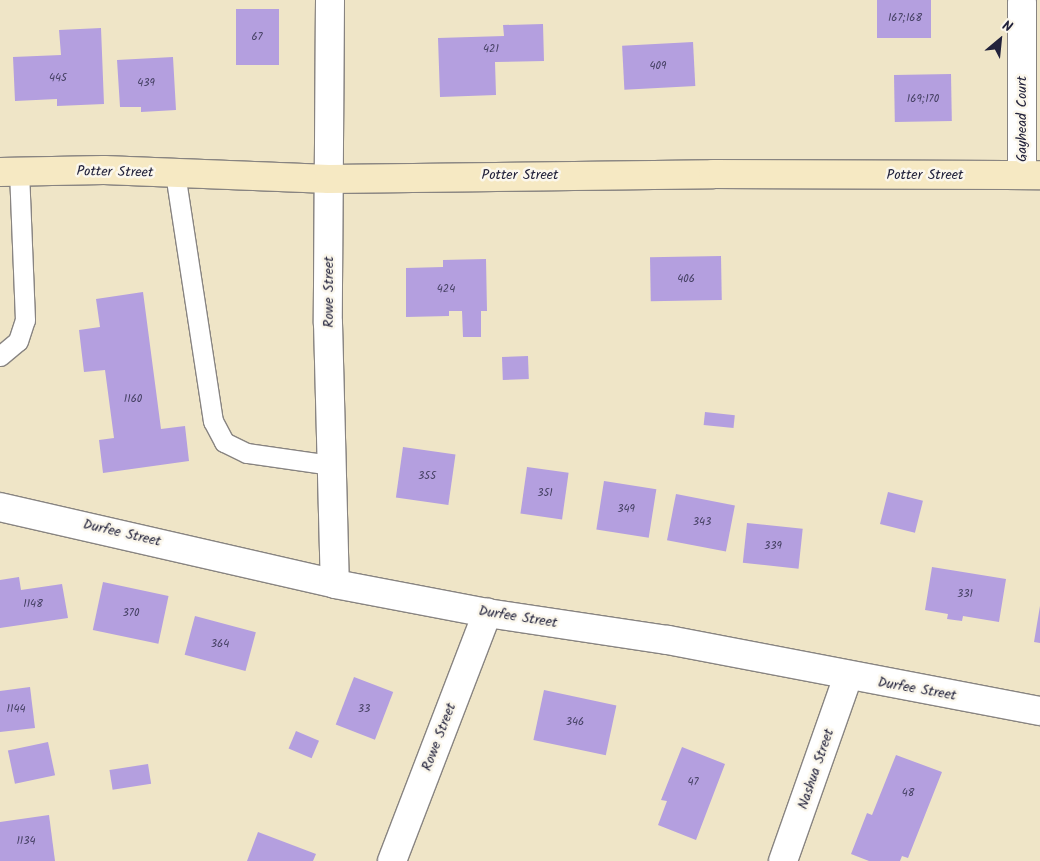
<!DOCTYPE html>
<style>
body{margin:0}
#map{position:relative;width:1040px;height:861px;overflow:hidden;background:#efe5c7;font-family:Kalam,sans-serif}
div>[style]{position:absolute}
.building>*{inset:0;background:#b49fdf;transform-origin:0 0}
.roads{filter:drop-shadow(1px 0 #888481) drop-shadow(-1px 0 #888481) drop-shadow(0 1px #888481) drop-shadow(0 -1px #888481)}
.service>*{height:19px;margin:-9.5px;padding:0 9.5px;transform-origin:9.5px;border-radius:9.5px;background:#fff}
.minor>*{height:28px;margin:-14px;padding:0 14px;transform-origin:14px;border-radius:14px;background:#fff}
.tertiary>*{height:28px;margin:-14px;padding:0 14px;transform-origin:14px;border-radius:14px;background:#fff}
.secondary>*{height:28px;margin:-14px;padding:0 14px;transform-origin:14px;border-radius:14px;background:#f6e9c3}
span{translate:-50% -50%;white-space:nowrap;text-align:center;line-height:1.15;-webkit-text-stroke:5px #fbf7ec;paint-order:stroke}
.number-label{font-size:11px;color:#464164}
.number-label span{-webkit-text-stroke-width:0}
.street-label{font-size:14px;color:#22223b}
.north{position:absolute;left:975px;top:15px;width:50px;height:50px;-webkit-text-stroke:4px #fbf7ec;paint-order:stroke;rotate:28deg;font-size:14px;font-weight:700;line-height:20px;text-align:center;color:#22223b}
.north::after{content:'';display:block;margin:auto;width:18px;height:22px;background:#22223b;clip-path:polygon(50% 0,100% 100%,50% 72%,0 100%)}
</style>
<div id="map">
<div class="building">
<i style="left:877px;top:0;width:54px;height:38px"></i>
<i style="left:236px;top:9px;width:43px;height:56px"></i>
<i style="clip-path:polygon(543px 24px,544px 61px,495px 62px,496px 95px,440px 97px,438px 38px,504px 36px,503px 25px)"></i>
<i style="clip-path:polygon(101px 28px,104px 104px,57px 106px,57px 99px,15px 101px,13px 57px,61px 55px,59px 30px)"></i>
<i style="left:693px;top:42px;width:44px;height:71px;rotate:87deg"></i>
<i style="clip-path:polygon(173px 57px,176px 110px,141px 112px,141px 107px,120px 107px,117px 60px)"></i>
<i style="left:951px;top:74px;width:47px;height:57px;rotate:89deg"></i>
<i style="left:721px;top:256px;width:44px;height:71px;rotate:89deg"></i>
<i style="clip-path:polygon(486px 259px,487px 311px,481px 311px,481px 337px,463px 337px,462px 311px,449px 311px,449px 316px,406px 317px,406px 268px,443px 267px,443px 260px)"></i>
<i style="clip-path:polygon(143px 292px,161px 429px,185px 426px,189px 461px,103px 473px,99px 440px,114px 438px,105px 370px,84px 372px,79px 330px,100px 327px,96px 299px)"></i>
<i style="left:528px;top:356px;width:23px;height:26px;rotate:88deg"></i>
<i style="left:705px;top:412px;width:30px;height:13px;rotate:6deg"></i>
<i style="left:403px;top:447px;width:53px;height:51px;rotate:8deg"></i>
<i style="left:527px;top:467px;width:42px;height:47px;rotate:8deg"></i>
<i style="left:604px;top:481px;width:53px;height:49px;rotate:9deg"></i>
<i style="left:888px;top:492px;width:36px;height:33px;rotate:14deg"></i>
<i style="left:676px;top:494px;width:60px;height:47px;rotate:11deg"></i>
<i style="left:747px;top:523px;width:56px;height:40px;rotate:6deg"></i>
<i style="clip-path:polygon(932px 567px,1006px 579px,999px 622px,963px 616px,962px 621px,947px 619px,948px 614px,925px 610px)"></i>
<i style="clip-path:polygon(19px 577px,21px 590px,62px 584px,68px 618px,0 628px,0 580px)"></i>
<i style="left:103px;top:582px;width:67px;height:49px;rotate:12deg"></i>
<i style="clip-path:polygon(1040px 606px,1040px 643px,1034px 642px)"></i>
<i style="left:195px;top:616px;width:63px;height:40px;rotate:15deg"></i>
<i style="left:354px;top:677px;width:42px;height:51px;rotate:21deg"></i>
<i style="clip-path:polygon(30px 687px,35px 728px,0 732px,0 691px)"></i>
<i style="left:544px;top:690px;width:74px;height:51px;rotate:12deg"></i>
<i style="left:296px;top:731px;width:25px;height:19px;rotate:23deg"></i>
<i style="left:48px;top:742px;width:34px;height:41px;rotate:78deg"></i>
<i style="clip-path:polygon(682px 747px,725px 764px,696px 840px,658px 825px,667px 801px,661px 800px)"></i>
<i style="clip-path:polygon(896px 755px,942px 772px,908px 858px,902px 856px,900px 861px,869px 861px,851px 854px,867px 813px,872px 815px)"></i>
<i style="left:148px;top:764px;width:20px;height:39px;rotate:81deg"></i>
<i style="clip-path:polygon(49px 815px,55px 861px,0 861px,0 822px)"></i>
<i style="clip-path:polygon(258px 832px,316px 854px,313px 861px,247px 861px)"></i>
</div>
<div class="roads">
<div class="service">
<i style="left:175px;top:173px;width:251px;rotate:81.3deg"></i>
<i style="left:213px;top:421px;width:24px;rotate:62deg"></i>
<i style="left:224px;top:442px;width:25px;rotate:26deg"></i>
<i style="left:247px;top:453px;width:85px;rotate:8.1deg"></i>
<i style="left:0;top:356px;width:23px;rotate:-40deg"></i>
<i style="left:18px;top:341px;width:22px;rotate:-72deg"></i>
<i style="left:25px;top:320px;width:148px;rotate:-92.3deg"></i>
</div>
<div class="minor">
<i style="left:330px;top:0;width:323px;rotate:90.4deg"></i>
<i style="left:328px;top:323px;width:261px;rotate:88.5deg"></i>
<i style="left:1022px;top:2px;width:173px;rotate:90deg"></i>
<i style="left:392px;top:861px;width:266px;rotate:-69deg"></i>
<i style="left:783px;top:861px;width:196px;rotate:-70.6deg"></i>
</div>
<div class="tertiary">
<i style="left:0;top:507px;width:344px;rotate:12.9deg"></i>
<i style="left:335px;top:584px;width:155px;rotate:10.8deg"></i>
<i style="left:487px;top:613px;width:183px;rotate:8.5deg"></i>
<i style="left:668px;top:640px;width:379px;rotate:10.8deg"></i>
</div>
<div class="secondary">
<i style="left:0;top:172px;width:104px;rotate:-1.1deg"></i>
<i style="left:104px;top:170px;width:225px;rotate:2.3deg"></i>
<i style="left:329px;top:179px;width:384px;rotate:-0.7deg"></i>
<i style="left:713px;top:174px;width:327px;rotate:0.2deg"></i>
</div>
</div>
<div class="number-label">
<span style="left:905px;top:18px">167;168</span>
<span style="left:257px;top:37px">67</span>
<span style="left:491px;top:49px">421</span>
<span style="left:658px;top:66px">409</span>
<span style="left:58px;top:78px">445</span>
<span style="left:146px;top:83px">439</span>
<span style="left:923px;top:99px">169;170</span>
<span style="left:686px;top:279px">406</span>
<span style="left:446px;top:289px">424</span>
<span style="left:133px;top:399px">1160</span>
<span style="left:427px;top:476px">355</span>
<span style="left:545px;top:493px">351</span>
<span style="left:626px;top:509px">349</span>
<span style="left:702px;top:522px">343</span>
<span style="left:773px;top:546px">339</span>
<span style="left:965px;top:594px">331</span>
<span style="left:33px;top:604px">1148</span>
<span style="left:131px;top:613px">370</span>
<span style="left:220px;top:644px">364</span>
<span style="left:16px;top:709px">1144</span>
<span style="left:364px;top:709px">33</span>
<span style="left:575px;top:722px">346</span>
<span style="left:693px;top:782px">47</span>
<span style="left:908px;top:793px">48</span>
<span style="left:26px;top:841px">1134</span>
</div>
<div class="street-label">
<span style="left:1022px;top:119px;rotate:-90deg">Gayhead Court</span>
<span style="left:115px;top:172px;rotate:1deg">Potter Street</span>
<span style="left:520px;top:175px">Potter Street</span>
<span style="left:925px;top:175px">Potter Street</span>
<span style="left:329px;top:292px;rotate:-90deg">Rowe Street</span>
<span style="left:122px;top:533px;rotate:13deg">Durfee Street</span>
<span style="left:518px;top:617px;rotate:9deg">Durfee Street</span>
<span style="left:917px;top:689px;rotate:10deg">Durfee Street</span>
<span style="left:439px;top:737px;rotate:-69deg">Rowe Street</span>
<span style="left:816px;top:769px;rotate:-71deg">Nashua Street</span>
</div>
<div class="north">N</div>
</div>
